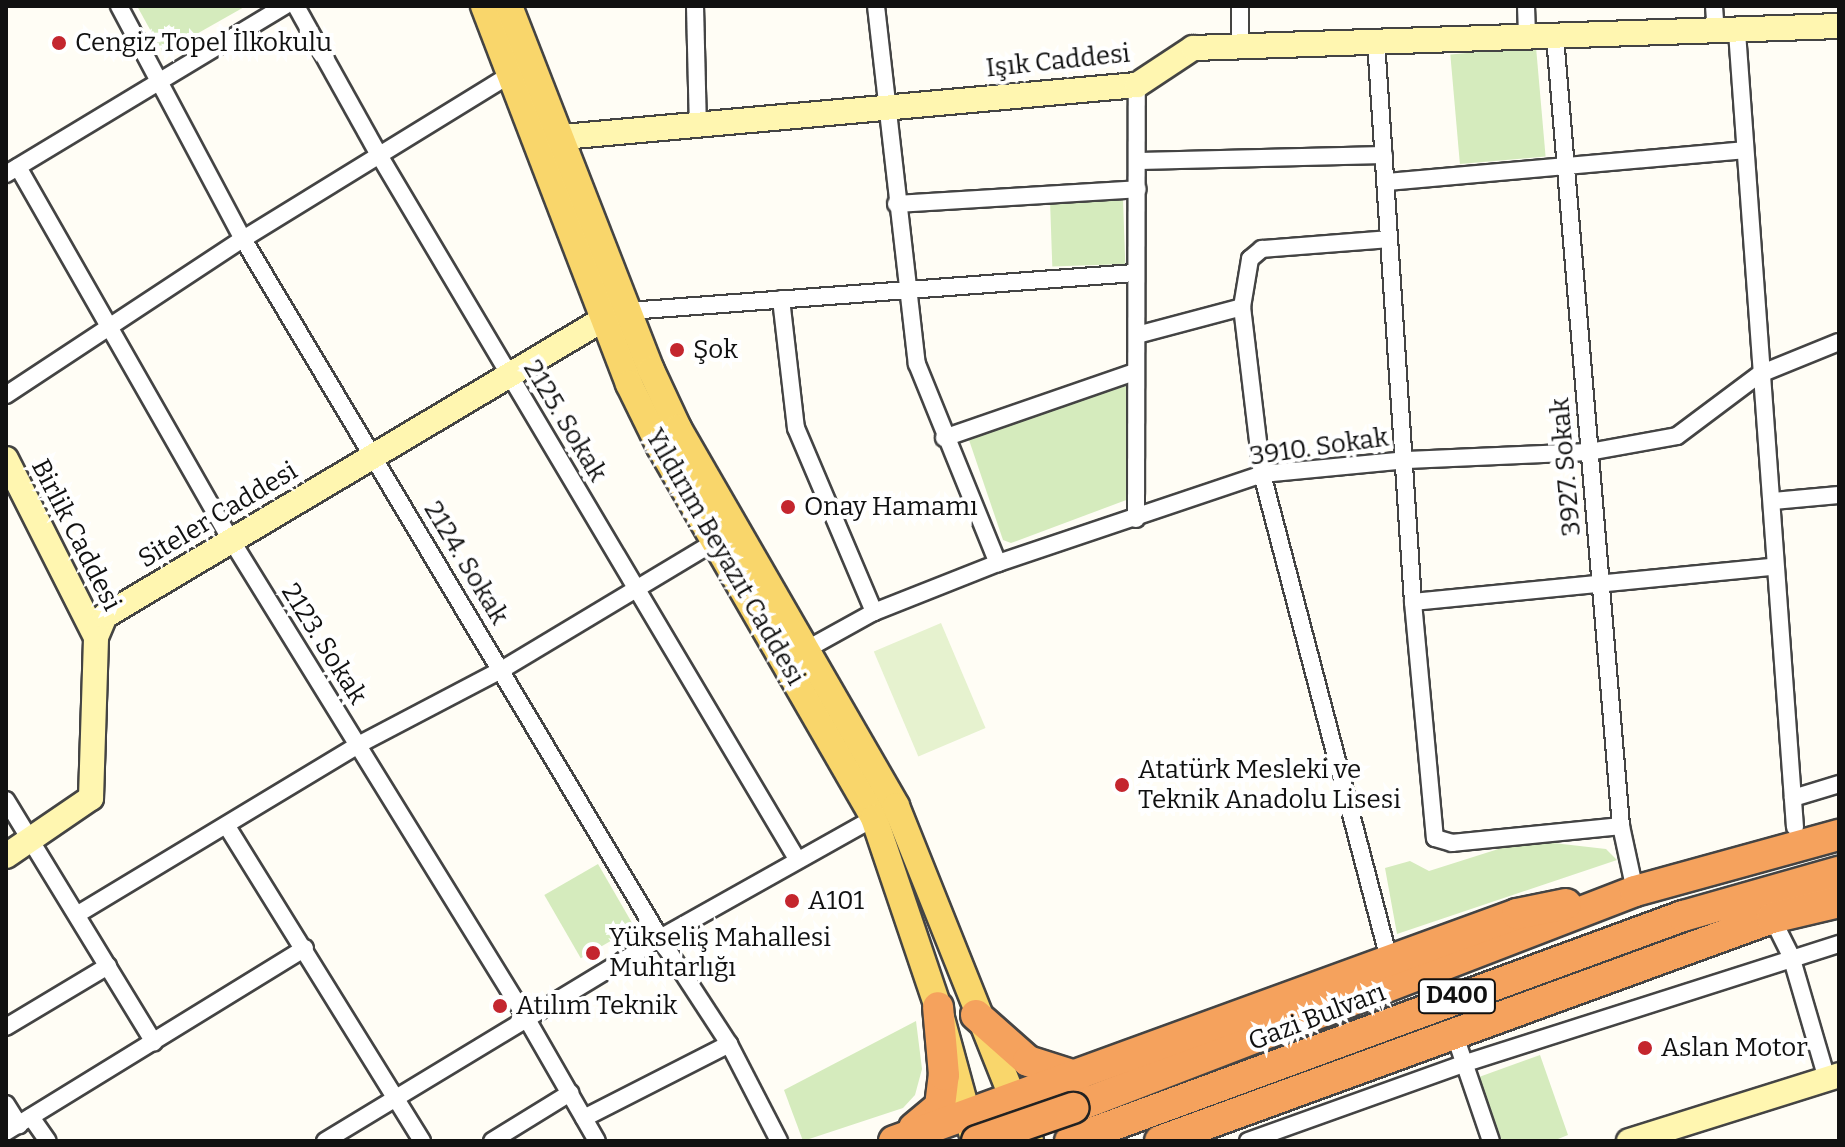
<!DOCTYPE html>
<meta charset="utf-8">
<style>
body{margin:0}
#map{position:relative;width:1845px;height:1147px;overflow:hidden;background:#fffdf5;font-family:Bitter,serif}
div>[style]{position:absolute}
.green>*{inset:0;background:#d5ebbd;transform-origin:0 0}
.pitch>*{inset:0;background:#e6f2cf;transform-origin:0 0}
.roads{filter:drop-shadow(2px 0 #444) drop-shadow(-2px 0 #444) drop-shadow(0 2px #444) drop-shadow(0 -2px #444)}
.street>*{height:16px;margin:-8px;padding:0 8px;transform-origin:8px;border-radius:8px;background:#fff}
.secondary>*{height:24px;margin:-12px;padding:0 12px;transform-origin:12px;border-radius:12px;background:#fff6b0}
.primary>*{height:26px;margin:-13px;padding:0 13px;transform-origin:13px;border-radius:13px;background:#f9d66b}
.highway>*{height:30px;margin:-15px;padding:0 15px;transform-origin:15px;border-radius:15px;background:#f5a25d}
.bridges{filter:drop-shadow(2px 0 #222) drop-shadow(-2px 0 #222) drop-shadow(0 2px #222) drop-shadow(0 -2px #222)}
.highway-bridge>*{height:30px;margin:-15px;padding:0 15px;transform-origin:15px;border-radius:15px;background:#f5a25d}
.dots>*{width:22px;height:22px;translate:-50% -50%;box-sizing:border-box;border:4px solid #fff;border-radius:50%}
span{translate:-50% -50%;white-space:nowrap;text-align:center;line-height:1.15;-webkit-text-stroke:8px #fff;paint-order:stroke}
.shield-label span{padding:2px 6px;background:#fff;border:2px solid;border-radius:6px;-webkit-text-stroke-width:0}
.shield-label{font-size:24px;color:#111;font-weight:700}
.poi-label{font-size:26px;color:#111}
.left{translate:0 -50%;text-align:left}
.street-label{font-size:26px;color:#111}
.frame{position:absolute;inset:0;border:8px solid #111;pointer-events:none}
</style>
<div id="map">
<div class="green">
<i style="clip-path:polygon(137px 6px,246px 6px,163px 53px)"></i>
<i style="left:1536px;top:47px;width:110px;height:86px;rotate:85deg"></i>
<i style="left:1123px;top:199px;width:65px;height:73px;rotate:88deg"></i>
<i style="clip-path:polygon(1129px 385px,1129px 499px,1011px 543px,1003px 540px,968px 437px)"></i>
<i style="clip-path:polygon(1527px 840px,1606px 849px,1617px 860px,1397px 934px,1385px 868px,1410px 861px,1429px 871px)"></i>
<i style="left:598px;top:864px;width:73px;height:62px;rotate:60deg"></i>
<i style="clip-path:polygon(916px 1021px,922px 1069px,915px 1095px,903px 1108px,803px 1141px,784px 1090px)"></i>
<i style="clip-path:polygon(1540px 1055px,1568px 1135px,1553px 1141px,1502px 1141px,1479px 1077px)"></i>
</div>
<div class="pitch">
<i style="left:941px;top:623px;width:114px;height:73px;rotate:67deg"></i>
</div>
<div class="roads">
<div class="street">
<i style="left:119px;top:6px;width:264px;rotate:62deg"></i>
<i style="left:243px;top:239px;width:814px;rotate:59.18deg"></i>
<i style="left:660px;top:938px;width:126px;rotate:56.9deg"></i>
<i style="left:729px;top:1044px;width:109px;rotate:62.7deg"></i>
<i style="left:296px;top:6px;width:171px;rotate:60.9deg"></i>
<i style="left:379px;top:155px;width:819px;rotate:59.3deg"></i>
<i style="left:695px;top:6px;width:119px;rotate:88.6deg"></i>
<i style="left:876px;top:6px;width:360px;rotate:83.5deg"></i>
<i style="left:917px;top:364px;width:215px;rotate:67.9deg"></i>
<i style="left:1240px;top:6px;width:40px;rotate:90deg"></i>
<i style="left:1526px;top:6px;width:31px;rotate:88deg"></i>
<i style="left:1714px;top:6px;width:26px;rotate:86deg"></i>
<i style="left:1737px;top:32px;width:797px;rotate:85.83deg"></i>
<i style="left:1555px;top:37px;width:792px;rotate:85.22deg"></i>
<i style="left:1621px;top:826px;width:66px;rotate:77.8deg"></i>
<i style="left:1376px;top:41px;width:562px;rotate:86.23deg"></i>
<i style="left:1413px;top:602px;width:237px;rotate:84.7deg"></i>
<i style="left:1435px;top:838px;width:18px;rotate:16deg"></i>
<i style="left:1452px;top:843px;width:170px;rotate:-5.7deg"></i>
<i style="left:1139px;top:161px;width:245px;rotate:-1.4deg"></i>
<i style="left:18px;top:167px;width:427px;rotate:60.3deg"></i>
<i style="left:230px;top:538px;width:568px;rotate:58.33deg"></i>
<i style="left:528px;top:1021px;width:138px;rotate:60.1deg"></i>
<i style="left:6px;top:174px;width:326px;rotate:-31.1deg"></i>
<i style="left:1387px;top:182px;width:358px;rotate:-5.1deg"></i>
<i style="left:896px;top:204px;width:242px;rotate:-3.5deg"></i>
<i style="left:781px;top:299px;width:130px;rotate:83.4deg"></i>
<i style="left:796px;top:428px;width:200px;rotate:67deg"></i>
<i style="left:1242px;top:307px;width:168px;rotate:83.2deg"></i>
<i style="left:1262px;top:474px;width:501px;rotate:75.33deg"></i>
<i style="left:629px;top:311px;width:506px;rotate:-4.3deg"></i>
<i style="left:1137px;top:335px;width:109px;rotate:-14.9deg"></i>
<i style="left:1242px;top:307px;width:49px;rotate:-80.5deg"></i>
<i style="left:1250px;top:259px;width:16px;rotate:-40deg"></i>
<i style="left:1262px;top:249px;width:127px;rotate:-4.5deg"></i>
<i style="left:6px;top:395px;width:284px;rotate:-33.4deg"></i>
<i style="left:243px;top:239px;width:313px;rotate:-31.6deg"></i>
<i style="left:944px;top:438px;width:202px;rotate:-19.1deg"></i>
<i style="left:1773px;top:501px;width:66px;rotate:-5.2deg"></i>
<i style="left:1136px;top:519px;width:434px;rotate:-89.9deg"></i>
<i style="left:1413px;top:602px;width:361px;rotate:-5.6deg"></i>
<i style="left:809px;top:648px;width:74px;rotate:-29deg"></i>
<i style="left:874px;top:612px;width:133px;rotate:-21.6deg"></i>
<i style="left:998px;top:563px;width:279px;rotate:-18.6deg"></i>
<i style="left:1262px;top:474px;width:146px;rotate:-5.5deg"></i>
<i style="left:1407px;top:460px;width:182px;rotate:-2.5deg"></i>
<i style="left:1589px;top:452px;width:89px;rotate:-10.3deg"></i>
<i style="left:1677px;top:436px;width:104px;rotate:-36.8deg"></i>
<i style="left:1760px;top:374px;width:85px;rotate:-22.1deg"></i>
<i style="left:1793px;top:798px;width:48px;rotate:-16.9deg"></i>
<i style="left:6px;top:800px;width:284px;rotate:58.6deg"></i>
<i style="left:228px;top:828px;width:368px;rotate:58.2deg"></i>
<i style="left:78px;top:914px;width:327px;rotate:-31.1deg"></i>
<i style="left:358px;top:745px;width:164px;rotate:-27.7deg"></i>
<i style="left:503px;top:669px;width:249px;rotate:-31deg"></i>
<i style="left:1772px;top:918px;width:42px;rotate:63.4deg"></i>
<i style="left:1791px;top:956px;width:128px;rotate:73.7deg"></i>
<i style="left:6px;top:1027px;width:119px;rotate:-30.9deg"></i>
<i style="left:1454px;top:1033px;width:114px;rotate:71.1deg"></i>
<i style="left:6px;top:1104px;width:25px;rotate:58deg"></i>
<i style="left:31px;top:1117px;width:29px;rotate:55deg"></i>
<i style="left:584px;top:1118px;width:163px;rotate:-27deg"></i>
<i style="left:6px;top:1132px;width:351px;rotate:-31.6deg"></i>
<i style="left:325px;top:1141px;width:392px;rotate:-31.2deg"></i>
<i style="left:660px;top:938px;width:245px;rotate:-29.3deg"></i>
<i style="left:492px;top:1141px;width:92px;rotate:-31.6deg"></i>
<i style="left:1248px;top:1141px;width:228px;rotate:-19.7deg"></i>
<i style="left:1463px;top:1064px;width:395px;rotate:-17.7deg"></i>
</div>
<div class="secondary">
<i style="left:563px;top:137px;width:576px;rotate:-5.18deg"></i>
<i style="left:1137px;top:85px;width:67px;rotate:-33.5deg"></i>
<i style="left:1193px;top:48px;width:646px;rotate:-1.95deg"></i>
<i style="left:6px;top:459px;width:199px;rotate:63.2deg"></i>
<i style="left:6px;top:856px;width:103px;rotate:-34.3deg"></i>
<i style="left:91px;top:798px;width:161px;rotate:-88.2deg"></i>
<i style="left:96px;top:637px;width:23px;rotate:-67deg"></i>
<i style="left:105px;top:616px;width:584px;rotate:-30.78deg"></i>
<i style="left:1629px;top:1141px;width:220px;rotate:-17.4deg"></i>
</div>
<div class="primary">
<i style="left:484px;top:6px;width:405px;rotate:69deg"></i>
<i style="left:629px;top:384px;width:70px;rotate:63.8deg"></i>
<i style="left:660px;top:447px;width:428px;rotate:60deg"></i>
<i style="left:874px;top:818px;width:200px;rotate:71.3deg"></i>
<i style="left:938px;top:1007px;width:130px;rotate:74.8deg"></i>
<i style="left:509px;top:6px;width:391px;rotate:68.7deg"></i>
<i style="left:651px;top:370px;width:64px;rotate:65deg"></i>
<i style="left:678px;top:428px;width:436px;rotate:60deg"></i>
<i style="left:896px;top:806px;width:361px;rotate:68.2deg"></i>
</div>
<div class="highway">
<i style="left:976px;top:1015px;width:69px;rotate:41.5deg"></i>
<i style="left:1028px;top:1061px;width:52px;rotate:17.7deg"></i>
<i style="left:1073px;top:1108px;width:602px;rotate:-21.11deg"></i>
<i style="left:1635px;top:891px;width:212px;rotate:-15.4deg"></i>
<i style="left:914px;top:1128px;width:34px;rotate:-40deg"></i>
<i style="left:940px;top:1106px;width:31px;rotate:-83deg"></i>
<i style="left:944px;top:1075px;width:68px;rotate:-95deg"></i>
<i style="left:894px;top:1141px;width:663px;rotate:-20.02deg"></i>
<i style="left:1517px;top:914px;width:50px;rotate:-11.5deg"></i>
<i style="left:1070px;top:1141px;width:653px;rotate:-20.16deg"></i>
<i style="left:1683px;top:916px;width:162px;rotate:-15.8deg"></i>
<i style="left:1160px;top:1141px;width:651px;rotate:-20.02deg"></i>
<i style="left:1772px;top:918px;width:69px;rotate:-13.4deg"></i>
</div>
</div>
<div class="bridges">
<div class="highway-bridge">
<i style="left:977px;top:1141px;width:102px;rotate:-19deg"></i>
</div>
</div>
<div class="dots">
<i style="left:59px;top:43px;background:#c4262e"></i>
<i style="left:677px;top:350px;background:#c4262e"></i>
<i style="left:788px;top:507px;background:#c4262e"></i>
<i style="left:1122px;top:785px;background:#c4262e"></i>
<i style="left:792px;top:901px;background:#c4262e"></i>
<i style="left:593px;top:953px;background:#c4262e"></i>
<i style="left:500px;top:1006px;background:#c4262e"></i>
<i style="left:1645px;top:1048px;background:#c4262e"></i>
</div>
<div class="shield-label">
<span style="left:1457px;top:996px">D400</span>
</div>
<div class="poi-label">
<span class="left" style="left:75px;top:43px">Cengiz Topel İlkokulu</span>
<span class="left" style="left:693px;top:350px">Şok</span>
<span class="left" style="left:804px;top:507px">Onay Hamamı</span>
<span class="left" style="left:1138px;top:785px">Atatürk Mesleki ve<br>Teknik Anadolu Lisesi</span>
<span class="left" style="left:808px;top:901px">A101</span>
<span class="left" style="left:609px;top:953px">Yükseliş Mahallesi<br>Muhtarlığı</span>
<span class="left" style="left:516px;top:1006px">Atılım Teknik</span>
<span class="left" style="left:1661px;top:1048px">Aslan Motor</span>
</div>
<div class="street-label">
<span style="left:1058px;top:61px;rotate:-6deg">Işık Caddesi</span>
<span style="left:565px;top:421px;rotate:59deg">2125. Sokak</span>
<span style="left:1319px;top:447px;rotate:-8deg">3910. Sokak</span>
<span style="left:1566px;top:467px;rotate:-95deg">3927. Sokak</span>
<span style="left:218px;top:515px;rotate:-31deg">Siteler Caddesi</span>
<span style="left:76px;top:535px;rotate:63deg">Birlik Caddesi</span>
<span style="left:725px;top:557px;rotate:60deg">Yıldırım Beyazıt Caddesi</span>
<span style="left:466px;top:563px;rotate:59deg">2124. Sokak</span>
<span style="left:324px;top:644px;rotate:58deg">2123. Sokak</span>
<span style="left:1317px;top:1017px;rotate:-21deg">Gazi Bulvarı</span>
</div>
<div class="frame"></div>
</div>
